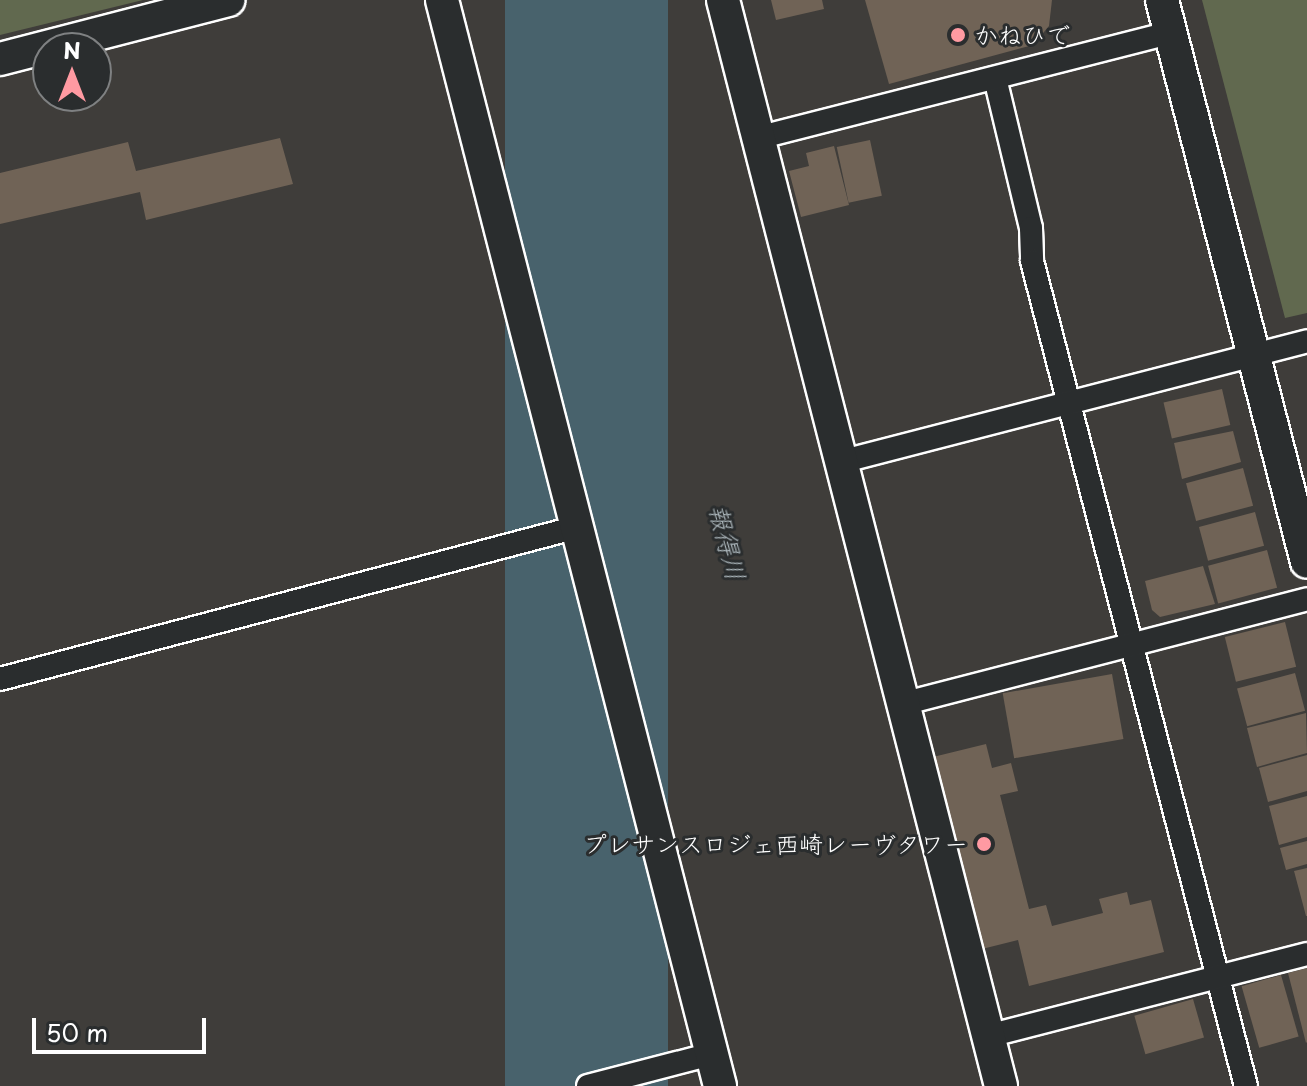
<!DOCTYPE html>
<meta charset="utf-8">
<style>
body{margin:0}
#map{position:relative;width:1307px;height:1086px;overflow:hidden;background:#3f3d3a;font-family:"Playpen Sans","Klee One",sans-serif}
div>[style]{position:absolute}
.green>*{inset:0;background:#61694f}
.water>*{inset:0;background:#48626c;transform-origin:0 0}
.building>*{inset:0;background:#706356;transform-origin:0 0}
.roads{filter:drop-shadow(2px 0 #fff) drop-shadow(-2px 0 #fff) drop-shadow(0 2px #fff) drop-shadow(0 -2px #fff)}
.street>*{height:22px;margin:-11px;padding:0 11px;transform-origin:11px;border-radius:11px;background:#2a2d2e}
.secondary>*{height:32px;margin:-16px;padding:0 16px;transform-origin:16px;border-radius:16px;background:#2a2d2e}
.dots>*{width:22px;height:22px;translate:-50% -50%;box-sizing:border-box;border:4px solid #2a2d2e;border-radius:50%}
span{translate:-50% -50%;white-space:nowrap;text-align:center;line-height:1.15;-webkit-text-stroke:6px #2a2d2e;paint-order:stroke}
.poi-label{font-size:24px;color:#fff}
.left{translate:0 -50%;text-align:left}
.right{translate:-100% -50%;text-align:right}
.water-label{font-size:26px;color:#adb8bd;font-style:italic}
.north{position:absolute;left:32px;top:32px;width:80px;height:80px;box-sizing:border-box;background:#2a2d2e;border:2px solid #7f8182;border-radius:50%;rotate:0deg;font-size:22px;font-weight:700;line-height:32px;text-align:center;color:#fff}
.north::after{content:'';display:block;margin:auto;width:28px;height:36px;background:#ff9aa2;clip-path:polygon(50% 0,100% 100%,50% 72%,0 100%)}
.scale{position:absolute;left:32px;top:1018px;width:174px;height:36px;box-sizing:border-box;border:4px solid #fff;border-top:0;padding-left:10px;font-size:24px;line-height:28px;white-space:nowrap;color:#fff;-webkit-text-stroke:6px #2a2d2e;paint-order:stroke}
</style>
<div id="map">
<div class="green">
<i style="clip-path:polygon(0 0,143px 0,0 35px)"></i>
<i style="clip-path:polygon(1202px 0,1307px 0,1307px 313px,1285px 318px)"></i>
</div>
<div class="water">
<i style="left:505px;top:0;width:163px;height:1122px"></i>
</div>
<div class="building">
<i style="clip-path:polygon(771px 0,822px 0,824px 9px,776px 20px)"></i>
<i style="clip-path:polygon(865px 0,1052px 0,1049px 26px,1033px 45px,889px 84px)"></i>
<i style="clip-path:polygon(280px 138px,293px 184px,146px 220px,140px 192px,0 224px,0 173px,128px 142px,136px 171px)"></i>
<i style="left:870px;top:140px;width:57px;height:34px;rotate:78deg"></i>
<i style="clip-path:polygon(834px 146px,849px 205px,801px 217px,789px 171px,809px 166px,806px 153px)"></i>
<i style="left:1222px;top:389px;width:37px;height:60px;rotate:77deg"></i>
<i style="clip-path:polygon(1233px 431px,1241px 462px,1182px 479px,1174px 443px)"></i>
<i style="left:1243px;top:468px;width:39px;height:59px;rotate:75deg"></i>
<i style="left:1255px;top:512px;width:35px;height:58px;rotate:75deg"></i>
<i style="left:1267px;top:550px;width:39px;height:61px;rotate:75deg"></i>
<i style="clip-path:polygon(1203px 566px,1215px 604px,1160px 617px,1152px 610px,1145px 581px)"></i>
<i style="left:1285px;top:622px;width:46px;height:62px;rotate:76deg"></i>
<i style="left:1295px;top:673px;width:39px;height:60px;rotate:75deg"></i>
<i style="left:1112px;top:674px;width:66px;height:111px;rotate:80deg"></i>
<i style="clip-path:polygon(1306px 713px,1307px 753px,1257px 767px,1247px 728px)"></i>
<i style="clip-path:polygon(986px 744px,992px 768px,1011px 763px,1018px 791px,1000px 795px,1029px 909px,1046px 905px,1052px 926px,1103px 913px,1099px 899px,1127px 892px,1130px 905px,1151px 900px,1164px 952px,1029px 986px,1018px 940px,982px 949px,933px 757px)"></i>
<i style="clip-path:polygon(1307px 755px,1307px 791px,1268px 802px,1259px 768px)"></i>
<i style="clip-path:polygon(1307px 796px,1307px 837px,1279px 845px,1269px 806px)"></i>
<i style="clip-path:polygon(1307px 841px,1307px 864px,1286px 870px,1280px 848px)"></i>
<i style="clip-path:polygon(1307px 868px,1307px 916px,1306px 916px,1294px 871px)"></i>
<i style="clip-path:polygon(1307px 968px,1307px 1042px,1306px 1043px,1288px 973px)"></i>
<i style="left:1281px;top:975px;width:64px;height:41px;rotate:74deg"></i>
<i style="left:1193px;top:999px;width:40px;height:61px;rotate:74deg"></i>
</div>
<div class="roads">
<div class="street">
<i style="left:995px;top:78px;width:154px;rotate:76.5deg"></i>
<i style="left:1031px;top:228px;width:33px;rotate:88deg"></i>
<i style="left:1032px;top:261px;width:852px;rotate:75.46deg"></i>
<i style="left:757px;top:138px;width:426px;rotate:-14.3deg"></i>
<i style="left:840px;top:462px;width:482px;rotate:-14.5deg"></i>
<i style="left:0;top:679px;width:594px;rotate:-14.74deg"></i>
<i style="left:902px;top:704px;width:418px;rotate:-14.5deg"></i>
<i style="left:988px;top:1036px;width:329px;rotate:-14.4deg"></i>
<i style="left:588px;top:1086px;width:128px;rotate:-14.5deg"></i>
</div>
<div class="secondary">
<i style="left:442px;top:0;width:1121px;rotate:75.64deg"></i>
<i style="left:723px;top:0;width:1121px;rotate:75.64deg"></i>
<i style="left:1162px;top:0;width:580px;rotate:75.53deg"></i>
<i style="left:0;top:59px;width:236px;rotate:-14.5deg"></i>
</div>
</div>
<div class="dots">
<i style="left:958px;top:35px;background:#ff9aa2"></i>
<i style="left:984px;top:844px;background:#ff9aa2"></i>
</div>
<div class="poi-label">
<span class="left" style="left:974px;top:35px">かねひで</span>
<span class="right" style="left:968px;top:844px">プレサンスロジェ西崎レーヴタワー</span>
</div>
<div class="water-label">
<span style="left:728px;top:542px;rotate:76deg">報得川</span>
</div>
<div class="north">N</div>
<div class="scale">50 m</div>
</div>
